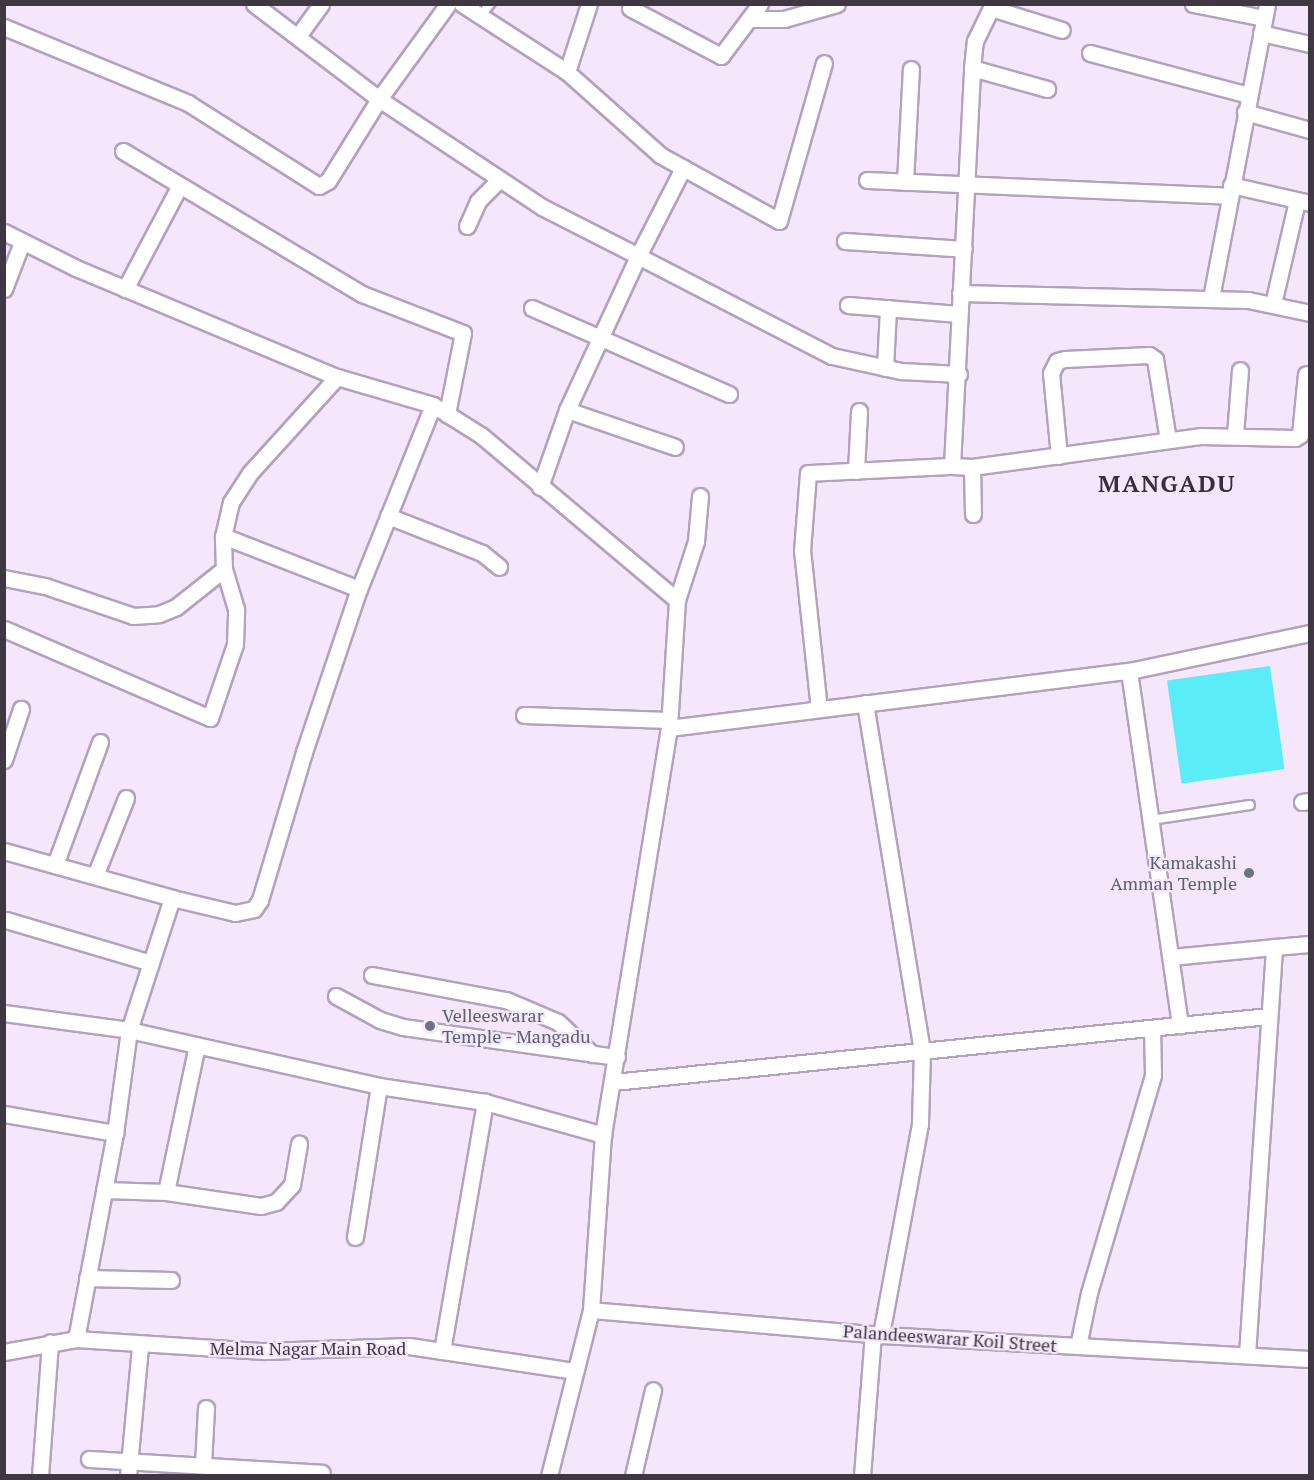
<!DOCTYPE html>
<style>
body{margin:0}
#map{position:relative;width:1314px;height:1480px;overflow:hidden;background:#f4e6fb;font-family:"PT Serif",serif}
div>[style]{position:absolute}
.water>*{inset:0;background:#5aedf7;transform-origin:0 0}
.roads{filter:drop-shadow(2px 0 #b2a2bb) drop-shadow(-2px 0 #b2a2bb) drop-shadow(0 2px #b2a2bb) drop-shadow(0 -2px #b2a2bb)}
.lane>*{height:8px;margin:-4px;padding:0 4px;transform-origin:4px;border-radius:4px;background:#fff}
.street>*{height:15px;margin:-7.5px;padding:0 7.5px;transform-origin:7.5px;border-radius:7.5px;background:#fff}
.dots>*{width:16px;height:16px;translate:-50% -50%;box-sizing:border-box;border:3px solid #f4e6fb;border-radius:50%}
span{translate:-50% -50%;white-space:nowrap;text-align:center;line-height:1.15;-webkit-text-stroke:4.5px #f4e6fb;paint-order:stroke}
.worship-label{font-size:18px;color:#5b616d}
.right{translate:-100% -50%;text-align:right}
.left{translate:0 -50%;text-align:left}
.street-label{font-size:18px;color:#3f3842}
.district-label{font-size:24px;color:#392c40;font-weight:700;letter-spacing:1.5px}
.frame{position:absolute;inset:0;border:6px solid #3f3842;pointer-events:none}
</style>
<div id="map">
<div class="water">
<i style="left:1270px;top:666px;width:104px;height:104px;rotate:82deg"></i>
</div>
<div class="roads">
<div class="lane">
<i style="left:480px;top:16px;width:16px;rotate:-50deg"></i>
<i style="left:1151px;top:820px;width:100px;rotate:-8.6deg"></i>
</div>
<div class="street">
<i style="left:254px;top:4px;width:157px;rotate:37.2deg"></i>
<i style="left:379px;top:99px;width:117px;rotate:-54deg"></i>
<i style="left:462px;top:4px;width:125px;rotate:32.9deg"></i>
<i style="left:567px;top:72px;width:125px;rotate:41.7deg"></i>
<i style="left:660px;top:155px;width:136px;rotate:29deg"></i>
<i style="left:779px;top:221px;width:164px;rotate:-74.1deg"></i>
<i style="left:1193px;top:4px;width:72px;rotate:11.2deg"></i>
<i style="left:630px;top:8px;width:103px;rotate:27.8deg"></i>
<i style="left:721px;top:56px;width:65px;rotate:-53.1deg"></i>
<i style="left:991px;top:8px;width:74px;rotate:17.2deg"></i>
<i style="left:749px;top:19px;width:35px"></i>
<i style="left:784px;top:19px;width:55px;rotate:-15.8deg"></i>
<i style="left:4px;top:27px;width:199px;rotate:22.4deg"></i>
<i style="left:188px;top:103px;width:155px;rotate:32.4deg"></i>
<i style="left:319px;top:186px;width:10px;rotate:-29deg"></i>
<i style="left:328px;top:181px;width:97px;rotate:-58.1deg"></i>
<i style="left:379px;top:99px;width:196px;rotate:33.5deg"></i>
<i style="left:542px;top:207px;width:108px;rotate:27deg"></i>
<i style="left:638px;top:256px;width:99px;rotate:-62.9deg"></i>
<i style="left:1261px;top:33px;width:50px;rotate:12.7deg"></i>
<i style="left:298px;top:36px;width:39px;rotate:-54deg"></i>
<i style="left:1090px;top:53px;width:164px;rotate:14.8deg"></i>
<i style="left:972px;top:68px;width:78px;rotate:15.6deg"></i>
<i style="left:567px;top:72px;width:71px;rotate:-72.1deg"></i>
<i style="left:1245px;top:112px;width:67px;rotate:15.5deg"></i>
<i style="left:123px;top:151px;width:279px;rotate:30.9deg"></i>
<i style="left:362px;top:294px;width:108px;rotate:21.1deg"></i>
<i style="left:463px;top:333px;width:83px;rotate:101.2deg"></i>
<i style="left:867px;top:180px;width:362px;rotate:2.5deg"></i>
<i style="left:905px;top:182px;width:113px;rotate:-87deg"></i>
<i style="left:1231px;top:185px;width:81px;rotate:12.8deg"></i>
<i style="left:467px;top:226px;width:27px;rotate:-66deg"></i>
<i style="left:478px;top:201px;width:30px;rotate:-45deg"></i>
<i style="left:4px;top:232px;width:80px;rotate:26.6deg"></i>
<i style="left:76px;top:268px;width:283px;rotate:22.7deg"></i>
<i style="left:337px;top:377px;width:100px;rotate:16.3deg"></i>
<i style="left:433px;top:405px;width:58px;rotate:32.3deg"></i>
<i style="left:482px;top:436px;width:255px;rotate:40.1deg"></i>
<i style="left:677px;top:600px;width:128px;rotate:93.6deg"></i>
<i style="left:669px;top:728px;width:464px;rotate:-7.1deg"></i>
<i style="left:1129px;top:671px;width:185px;rotate:-11.9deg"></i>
<i style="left:845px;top:241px;width:119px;rotate:3.8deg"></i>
<i style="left:4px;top:289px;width:50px;rotate:-69deg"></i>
<i style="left:125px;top:289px;width:115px;rotate:-62.1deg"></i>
<i style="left:960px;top:293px;width:288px;rotate:1.4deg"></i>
<i style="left:1248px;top:300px;width:63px;rotate:11.8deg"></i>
<i style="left:1211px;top:298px;width:299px;rotate:-79.2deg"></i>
<i style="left:1273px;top:304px;width:106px;rotate:-76.9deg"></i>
<i style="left:848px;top:305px;width:111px;rotate:4.6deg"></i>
<i style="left:532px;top:308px;width:215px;rotate:23.6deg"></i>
<i style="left:885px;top:368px;width:60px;rotate:-87.1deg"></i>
<i style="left:337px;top:377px;width:130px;rotate:132.2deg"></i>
<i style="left:250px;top:473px;width:35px;rotate:123deg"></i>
<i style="left:231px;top:502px;width:35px;rotate:103deg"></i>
<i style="left:223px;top:536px;width:146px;rotate:21.3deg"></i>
<i style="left:567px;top:410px;width:114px;rotate:18.9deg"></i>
<i style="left:1235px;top:435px;width:65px;rotate:-85.6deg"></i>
<i style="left:1059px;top:456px;width:83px;rotate:-95.5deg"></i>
<i style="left:1051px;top:373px;width:13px;rotate:-63deg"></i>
<i style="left:1057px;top:361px;width:8px;rotate:-14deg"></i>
<i style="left:1065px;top:359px;width:84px;rotate:-2.7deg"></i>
<i style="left:1149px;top:355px;width:7px;rotate:34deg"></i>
<i style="left:1155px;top:359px;width:82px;rotate:80.9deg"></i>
<i style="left:972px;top:467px;width:230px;rotate:-7.7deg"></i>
<i style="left:1200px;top:436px;width:95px;rotate:1.2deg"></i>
<i style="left:1295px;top:438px;width:6px;rotate:-31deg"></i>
<i style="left:1300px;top:435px;width:61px;rotate:-84.4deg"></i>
<i style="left:856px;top:471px;width:60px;rotate:-87.1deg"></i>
<i style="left:540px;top:487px;width:82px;rotate:-70.7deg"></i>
<i style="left:567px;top:410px;width:170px;rotate:-65.2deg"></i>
<i style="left:638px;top:256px;width:218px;rotate:27.3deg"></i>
<i style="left:832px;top:356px;width:71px;rotate:12.3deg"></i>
<i style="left:901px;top:371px;width:58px;rotate:3deg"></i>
<i style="left:973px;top:514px;width:47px;rotate:-91.2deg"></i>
<i style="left:972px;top:467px;width:20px;rotate:-177deg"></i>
<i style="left:952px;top:466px;width:399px;rotate:-87.1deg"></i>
<i style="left:972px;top:68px;width:27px;rotate:-84deg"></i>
<i style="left:975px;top:41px;width:41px;rotate:-64.1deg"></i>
<i style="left:388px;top:516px;width:101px;rotate:21.5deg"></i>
<i style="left:482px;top:553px;width:22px;rotate:39deg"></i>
<i style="left:4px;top:578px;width:42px;rotate:11deg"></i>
<i style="left:45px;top:586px;width:93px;rotate:18.8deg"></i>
<i style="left:133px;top:616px;width:26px;rotate:-4deg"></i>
<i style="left:159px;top:614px;width:18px;rotate:-22deg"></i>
<i style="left:176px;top:607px;width:61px;rotate:-38.4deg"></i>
<i style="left:677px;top:600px;width:62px;rotate:-72.1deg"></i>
<i style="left:696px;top:541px;width:45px;rotate:-84.9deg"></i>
<i style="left:4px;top:629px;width:224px;rotate:23.4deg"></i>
<i style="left:210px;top:718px;width:78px;rotate:-71.3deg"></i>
<i style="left:235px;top:644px;width:35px;rotate:-88deg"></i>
<i style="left:236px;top:609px;width:42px;rotate:-106.7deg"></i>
<i style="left:224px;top:569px;width:33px;rotate:-92deg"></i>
<i style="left:1129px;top:671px;width:358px;rotate:81.8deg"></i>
<i style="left:865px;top:703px;width:353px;rotate:80.7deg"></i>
<i style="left:922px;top:1051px;width:73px;rotate:91.6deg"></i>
<i style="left:920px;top:1124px;width:215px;rotate:100.5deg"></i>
<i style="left:819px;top:709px;width:159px;rotate:-96.1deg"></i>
<i style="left:802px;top:551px;width:78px;rotate:-85.6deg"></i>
<i style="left:808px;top:473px;width:144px;rotate:-2.8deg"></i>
<i style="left:524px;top:715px;width:145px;rotate:2deg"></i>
<i style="left:4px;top:760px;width:54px;rotate:-71.6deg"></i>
<i style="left:1302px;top:802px;width:8px;rotate:-7deg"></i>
<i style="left:4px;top:851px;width:174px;rotate:15.6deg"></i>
<i style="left:172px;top:898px;width:139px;rotate:108deg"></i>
<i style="left:129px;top:1030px;width:104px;rotate:97.7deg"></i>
<i style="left:115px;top:1133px;width:210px;rotate:100.7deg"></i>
<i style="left:55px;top:865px;width:131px;rotate:-69.9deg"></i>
<i style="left:95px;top:876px;width:84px;rotate:-68.3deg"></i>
<i style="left:172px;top:898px;width:65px;rotate:13.4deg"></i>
<i style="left:235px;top:913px;width:19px;rotate:-12deg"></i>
<i style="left:254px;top:909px;width:11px;rotate:-56deg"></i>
<i style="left:260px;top:900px;width:154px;rotate:-73.4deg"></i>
<i style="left:304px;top:752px;width:172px;rotate:-71.4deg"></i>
<i style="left:359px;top:589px;width:198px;rotate:-68.1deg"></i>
<i style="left:6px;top:920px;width:151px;rotate:16.5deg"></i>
<i style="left:1171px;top:957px;width:103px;rotate:-5.5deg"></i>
<i style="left:372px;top:975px;width:136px;rotate:10.6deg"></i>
<i style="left:506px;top:1000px;width:56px;rotate:22.9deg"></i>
<i style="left:558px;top:1022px;width:47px;rotate:43.3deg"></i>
<i style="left:336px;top:996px;width:50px;rotate:28.6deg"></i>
<i style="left:380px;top:1020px;width:24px;rotate:17deg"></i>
<i style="left:403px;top:1027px;width:216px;rotate:8deg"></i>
<i style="left:4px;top:1013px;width:126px;rotate:7.7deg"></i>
<i style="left:129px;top:1030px;width:256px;rotate:12.6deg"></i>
<i style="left:379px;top:1086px;width:107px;rotate:8.6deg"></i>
<i style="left:485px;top:1102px;width:123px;rotate:15.6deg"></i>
<i style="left:613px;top:1082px;width:659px;rotate:-5.75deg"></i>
<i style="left:4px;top:1114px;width:113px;rotate:9.7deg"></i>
<i style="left:104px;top:1190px;width:62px;rotate:1.8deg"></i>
<i style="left:166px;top:1192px;width:96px;rotate:8.4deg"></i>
<i style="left:261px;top:1206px;width:16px;rotate:-15deg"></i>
<i style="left:276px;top:1202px;width:23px;rotate:-47deg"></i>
<i style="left:292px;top:1185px;width:42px;rotate:-80.3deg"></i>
<i style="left:166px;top:1192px;width:150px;rotate:-78.1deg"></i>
<i style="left:355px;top:1237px;width:153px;rotate:-81deg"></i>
<i style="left:87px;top:1278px;width:84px;rotate:1.4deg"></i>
<i style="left:591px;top:1310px;width:291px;rotate:4.9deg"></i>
<i style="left:881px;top:1335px;width:430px;rotate:3.2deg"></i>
<i style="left:1078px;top:1346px;width:54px;rotate:-78.3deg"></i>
<i style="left:1089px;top:1293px;width:227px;rotate:-73.6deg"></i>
<i style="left:1153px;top:1075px;width:47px;rotate:-91.2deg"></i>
<i style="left:442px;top:1351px;width:253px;rotate:-80.2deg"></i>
<i style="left:4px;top:1352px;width:73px;rotate:-10.2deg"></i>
<i style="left:76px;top:1339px;width:188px;rotate:3.7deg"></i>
<i style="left:264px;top:1351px;width:145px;rotate:-2deg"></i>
<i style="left:409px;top:1346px;width:168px;rotate:8.6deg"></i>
<i style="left:1247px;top:1355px;width:409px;rotate:-86.2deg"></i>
<i style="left:1274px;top:947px;width:36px;rotate:-5deg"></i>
<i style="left:89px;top:1459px;width:233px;rotate:3.4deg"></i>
<i style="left:203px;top:1465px;width:57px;rotate:-87deg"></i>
<i style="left:40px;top:1476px;width:134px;rotate:-85.7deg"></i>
<i style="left:128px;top:1476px;width:131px;rotate:-84.7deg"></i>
<i style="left:549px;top:1476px;width:171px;rotate:-75.8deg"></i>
<i style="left:591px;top:1310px;width:175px;rotate:-86.1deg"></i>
<i style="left:603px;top:1135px;width:412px;rotate:-80.8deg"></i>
<i style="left:633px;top:1476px;width:88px;rotate:-76.9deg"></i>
<i style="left:862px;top:1476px;width:142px;rotate:-85.6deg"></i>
</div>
</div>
<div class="dots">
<i style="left:1249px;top:873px;background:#6b7280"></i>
<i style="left:430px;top:1026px;background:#6b7280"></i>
</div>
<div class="worship-label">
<span class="right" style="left:1237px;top:873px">Kamakashi<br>Amman Temple</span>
<span class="left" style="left:442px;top:1026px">Velleeswarar<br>Temple - Mangadu</span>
</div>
<div class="street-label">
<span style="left:950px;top:1338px;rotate:4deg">Palandeeswarar Koil Street</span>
<span style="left:308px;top:1348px">Melma Nagar Main Road</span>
</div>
<div class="district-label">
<span style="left:1167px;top:484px">MANGADU</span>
</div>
<div class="frame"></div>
</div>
